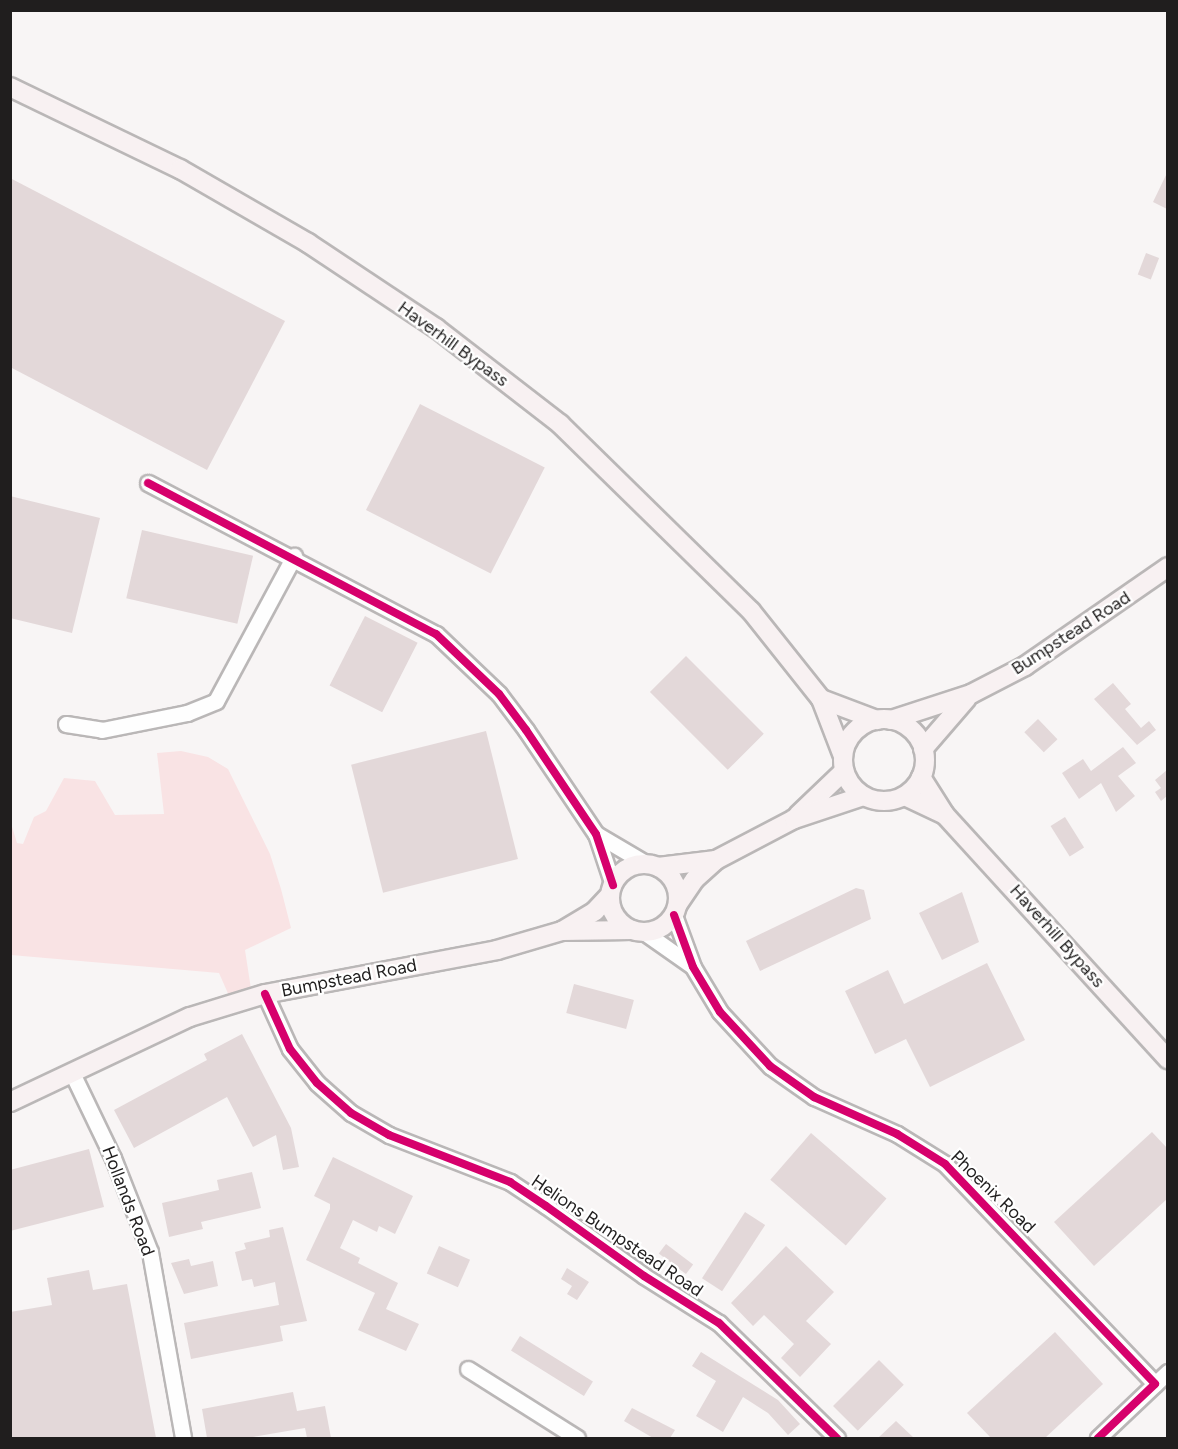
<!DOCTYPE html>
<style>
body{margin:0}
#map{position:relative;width:1178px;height:1449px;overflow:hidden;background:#f8f5f5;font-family:Figtree,sans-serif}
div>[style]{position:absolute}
.green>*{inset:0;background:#f9e3e4}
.building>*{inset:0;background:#e3d8d9;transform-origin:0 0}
.roads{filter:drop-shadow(2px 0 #bab7b7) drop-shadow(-2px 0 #bab7b7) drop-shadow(0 2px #bab7b7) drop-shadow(0 -2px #bab7b7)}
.minor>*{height:15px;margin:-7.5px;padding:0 7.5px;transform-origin:7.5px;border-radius:7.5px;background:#fefefe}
.major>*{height:18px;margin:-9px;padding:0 9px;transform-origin:9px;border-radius:9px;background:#f8f1f2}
.major>.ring{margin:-9px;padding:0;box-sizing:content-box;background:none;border:18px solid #f8f1f2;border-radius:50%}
.cycleway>*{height:8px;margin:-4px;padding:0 4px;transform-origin:4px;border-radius:4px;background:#d6006c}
span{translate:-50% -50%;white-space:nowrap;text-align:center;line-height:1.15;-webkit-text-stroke:4.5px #fff;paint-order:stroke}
.street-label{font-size:18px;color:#201e1e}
.frame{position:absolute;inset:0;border:12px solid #201e1e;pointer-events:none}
</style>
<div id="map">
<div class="green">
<i style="clip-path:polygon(181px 751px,208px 757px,228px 769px,270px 854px,281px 889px,291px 928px,245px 950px,251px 989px,230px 998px,219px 973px,11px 955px,10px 820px,17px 843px,23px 844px,34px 817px,46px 811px,64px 778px,95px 781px,115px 815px,164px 814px,157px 753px)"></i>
</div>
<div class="building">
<i style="clip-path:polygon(1167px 173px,1167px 209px,1153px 202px)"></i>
<i style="clip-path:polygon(10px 178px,285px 321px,207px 470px,10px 367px)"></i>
<i style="left:1146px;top:253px;width:14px;height:23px;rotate:21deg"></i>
<i style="left:420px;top:404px;width:140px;height:119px;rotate:27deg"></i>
<i style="clip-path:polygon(10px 496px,100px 518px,72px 633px,10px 618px)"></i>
<i style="left:142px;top:530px;width:114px;height:70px;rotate:13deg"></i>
<i style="left:365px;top:616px;width:59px;height:78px;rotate:27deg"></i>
<i style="left:686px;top:656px;width:110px;height:51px;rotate:45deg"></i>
<i style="clip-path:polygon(1113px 683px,1131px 704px,1125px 709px,1141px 728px,1149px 721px,1156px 730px,1137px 745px,1094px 699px)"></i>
<i style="left:1038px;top:719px;width:28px;height:19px;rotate:46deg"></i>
<i style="left:486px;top:731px;width:132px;height:139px;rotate:76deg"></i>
<i style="clip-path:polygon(1123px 747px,1136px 763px,1118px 776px,1135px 796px,1116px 812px,1101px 783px,1079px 799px,1062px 773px,1083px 759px,1091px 771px)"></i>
<i style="clip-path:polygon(1167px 770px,1167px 796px,1161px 801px,1155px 792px,1161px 788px,1155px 780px)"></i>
<i style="left:1065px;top:817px;width:36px;height:17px;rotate:58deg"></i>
<i style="clip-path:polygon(856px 888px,864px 890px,871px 919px,760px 971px,746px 941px)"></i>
<i style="clip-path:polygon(962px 892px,979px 942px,942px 960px,919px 913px)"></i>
<i style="clip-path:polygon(987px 963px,1025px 1040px,930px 1087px,906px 1039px,875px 1054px,845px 991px,888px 970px,904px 1004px)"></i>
<i style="left:574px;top:984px;width:62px;height:30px;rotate:15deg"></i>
<i style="clip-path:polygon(242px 1034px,291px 1128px,299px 1167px,283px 1170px,276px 1135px,253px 1147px,227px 1097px,134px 1148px,114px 1110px,207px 1060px,204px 1054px)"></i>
<i style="clip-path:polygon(1152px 1132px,1167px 1148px,1167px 1199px,1094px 1266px,1054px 1222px)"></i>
<i style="left:811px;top:1133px;width:100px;height:62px;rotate:41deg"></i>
<i style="clip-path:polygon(89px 1149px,104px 1207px,10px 1231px,10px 1170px)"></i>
<i style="clip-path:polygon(333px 1157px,413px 1196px,395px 1234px,379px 1226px,377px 1232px,353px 1220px,340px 1248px,360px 1258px,358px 1263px,398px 1283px,386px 1309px,419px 1324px,406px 1351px,358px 1330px,375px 1293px,306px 1260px,330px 1209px,330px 1204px,314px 1196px)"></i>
<i style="clip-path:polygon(252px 1172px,261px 1208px,201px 1222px,203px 1229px,169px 1237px,162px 1203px,219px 1190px,217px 1180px)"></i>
<i style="left:745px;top:1212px;width:24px;height:79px;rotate:33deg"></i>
<i style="clip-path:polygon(283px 1227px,307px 1321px,280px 1326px,283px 1341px,191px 1359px,184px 1323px,279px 1305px,275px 1282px,254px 1287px,252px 1279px,242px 1281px,235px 1252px,246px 1249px,244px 1243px,270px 1237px,269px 1230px)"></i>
<i style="left:666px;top:1244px;width:34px;height:12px;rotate:37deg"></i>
<i style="left:439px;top:1246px;width:34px;height:30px;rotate:24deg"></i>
<i style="clip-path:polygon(786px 1246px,834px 1292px,806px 1321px,831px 1344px,800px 1377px,781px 1358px,794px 1344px,764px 1315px,753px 1326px,731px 1303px)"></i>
<i style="clip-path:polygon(189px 1259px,191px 1266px,213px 1261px,218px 1286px,184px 1294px,171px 1263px)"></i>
<i style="clip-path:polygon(567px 1268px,589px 1282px,577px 1300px,567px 1294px,572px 1286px,561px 1279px)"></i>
<i style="clip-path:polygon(89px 1270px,93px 1290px,127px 1284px,156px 1438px,10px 1438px,10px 1312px,52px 1305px,47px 1278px)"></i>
<i style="clip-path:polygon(1055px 1332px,1103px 1384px,1045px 1438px,991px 1438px,967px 1413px)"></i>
<i style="left:520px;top:1336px;width:86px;height:17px;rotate:32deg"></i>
<i style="clip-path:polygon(701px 1352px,778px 1400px,800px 1424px,788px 1435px,768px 1413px,743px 1397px,723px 1432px,696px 1416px,716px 1381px,692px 1366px)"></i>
<i style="left:879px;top:1360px;width:35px;height:65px;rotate:45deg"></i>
<i style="clip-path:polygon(293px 1392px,297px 1411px,325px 1406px,331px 1438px,307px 1438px,305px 1428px,247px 1438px,207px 1438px,202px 1409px)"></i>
<i style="clip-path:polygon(632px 1408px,675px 1430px,670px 1438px,653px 1438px,624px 1421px)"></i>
<i style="clip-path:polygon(896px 1421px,914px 1438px,878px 1438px)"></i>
</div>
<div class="roads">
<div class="minor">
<i style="left:148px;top:483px;width:325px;rotate:27.7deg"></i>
<i style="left:436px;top:634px;width:87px;rotate:43.6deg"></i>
<i style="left:499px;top:694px;width:45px;rotate:53.1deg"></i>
<i style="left:526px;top:730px;width:125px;rotate:56.1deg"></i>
<i style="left:596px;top:834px;width:54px;rotate:71.6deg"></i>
<i style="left:66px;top:724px;width:36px;rotate:9deg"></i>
<i style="left:102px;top:730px;width:87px;rotate:-11.3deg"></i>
<i style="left:187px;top:713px;width:31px;rotate:-22deg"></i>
<i style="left:216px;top:701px;width:165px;rotate:-61.7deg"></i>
<i style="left:596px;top:834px;width:59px;rotate:30.5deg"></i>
<i style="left:674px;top:915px;width:55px;rotate:69.9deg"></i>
<i style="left:693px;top:967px;width:52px;rotate:59deg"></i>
<i style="left:720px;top:1012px;width:74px;rotate:47.2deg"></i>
<i style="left:770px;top:1066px;width:54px;rotate:35.2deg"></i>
<i style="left:814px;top:1097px;width:91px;rotate:24deg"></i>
<i style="left:897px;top:1134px;width:57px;rotate:32deg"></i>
<i style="left:945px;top:1164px;width:304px;rotate:46.3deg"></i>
<i style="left:1155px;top:1384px;width:79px;rotate:136.5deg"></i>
<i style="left:644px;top:932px;width:57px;rotate:35.1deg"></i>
<i style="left:265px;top:994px;width:60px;rotate:65.6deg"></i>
<i style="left:290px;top:1049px;width:43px;rotate:51.5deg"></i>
<i style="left:317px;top:1083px;width:45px;rotate:41.4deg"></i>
<i style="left:351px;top:1113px;width:44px;rotate:30.1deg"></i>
<i style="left:389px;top:1135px;width:130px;rotate:21.2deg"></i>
<i style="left:510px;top:1182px;width:43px;rotate:33.7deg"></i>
<i style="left:546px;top:1206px;width:120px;rotate:35.5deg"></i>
<i style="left:644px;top:1276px;width:89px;rotate:32.1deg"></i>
<i style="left:719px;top:1323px;width:165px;rotate:44.3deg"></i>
<i style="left:73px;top:1075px;width:92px;rotate:64.3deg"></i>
<i style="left:113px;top:1158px;width:101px;rotate:68.5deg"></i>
<i style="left:150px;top:1252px;width:189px;rotate:79.9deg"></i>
<i style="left:468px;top:1369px;width:129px;rotate:32.3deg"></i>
<i style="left:1155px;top:1384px;width:18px;rotate:-43deg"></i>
</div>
<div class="major">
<i style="left:10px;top:87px;width:189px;rotate:25.8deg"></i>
<i style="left:180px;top:169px;width:148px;rotate:30deg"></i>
<i style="left:308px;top:243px;width:154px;rotate:33.6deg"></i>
<i style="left:436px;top:328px;width:157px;rotate:37.7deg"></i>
<i style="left:560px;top:424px;width:267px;rotate:44.4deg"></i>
<i style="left:751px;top:611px;width:112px;rotate:51.5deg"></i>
<i style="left:821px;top:699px;width:61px;rotate:68.9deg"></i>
<i style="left:821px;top:699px;width:60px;rotate:20.6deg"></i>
<i class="ring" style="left:843px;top:719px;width:64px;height:64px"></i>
<i style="left:891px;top:720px;width:84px;rotate:-18deg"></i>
<i style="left:971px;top:694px;width:61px;rotate:-27.4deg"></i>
<i style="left:1025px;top:666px;width:174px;rotate:-34.7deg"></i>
<i style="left:923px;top:749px;width:67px;rotate:-49.2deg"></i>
<i style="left:921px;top:777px;width:45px;rotate:57.7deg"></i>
<i style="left:945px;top:815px;width:331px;rotate:47.6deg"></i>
<i style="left:905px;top:796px;width:44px;rotate:25.4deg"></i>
<i style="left:798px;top:815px;width:64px;rotate:-43.7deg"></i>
<i class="ring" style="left:610px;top:864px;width:50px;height:50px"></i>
<i style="left:658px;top:867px;width:58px;rotate:-6.9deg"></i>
<i style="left:716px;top:860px;width:88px;rotate:-27.7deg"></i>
<i style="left:794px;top:819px;width:73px;rotate:-18.4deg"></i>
<i style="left:678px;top:904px;width:30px;rotate:-56deg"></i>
<i style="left:695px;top:879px;width:28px;rotate:-42deg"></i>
<i style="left:562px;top:931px;width:70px;rotate:-0.8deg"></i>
<i style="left:10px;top:1102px;width:199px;rotate:-25.3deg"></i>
<i style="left:190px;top:1017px;width:78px;rotate:-17deg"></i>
<i style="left:265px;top:994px;width:236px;rotate:-10.7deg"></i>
<i style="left:497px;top:950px;width:68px;rotate:-16.3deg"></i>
<i style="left:562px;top:931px;width:39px;rotate:-31deg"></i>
<i style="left:595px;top:911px;width:22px;rotate:-47deg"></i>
</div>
</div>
<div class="cycleway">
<i style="left:148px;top:483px;width:325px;rotate:27.7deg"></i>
<i style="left:436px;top:634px;width:87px;rotate:43.6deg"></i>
<i style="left:499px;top:694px;width:45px;rotate:53.1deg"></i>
<i style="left:526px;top:730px;width:125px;rotate:56.1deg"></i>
<i style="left:596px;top:834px;width:54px;rotate:71.6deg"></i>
<i style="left:674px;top:915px;width:55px;rotate:69.9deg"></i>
<i style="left:693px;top:967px;width:52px;rotate:59deg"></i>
<i style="left:720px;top:1012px;width:74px;rotate:47.2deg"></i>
<i style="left:770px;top:1066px;width:54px;rotate:35.2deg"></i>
<i style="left:814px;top:1097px;width:91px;rotate:24deg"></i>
<i style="left:897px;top:1134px;width:57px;rotate:32deg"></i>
<i style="left:945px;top:1164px;width:304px;rotate:46.3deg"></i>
<i style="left:1155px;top:1384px;width:79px;rotate:136.5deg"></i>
<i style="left:265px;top:994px;width:60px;rotate:65.6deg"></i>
<i style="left:290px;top:1049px;width:43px;rotate:51.5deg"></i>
<i style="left:317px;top:1083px;width:45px;rotate:41.4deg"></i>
<i style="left:351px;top:1113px;width:44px;rotate:30.1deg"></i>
<i style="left:389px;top:1135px;width:130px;rotate:21.2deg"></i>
<i style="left:510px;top:1182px;width:43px;rotate:33.7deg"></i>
<i style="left:546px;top:1206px;width:120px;rotate:35.5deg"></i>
<i style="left:644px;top:1276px;width:89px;rotate:32.1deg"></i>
<i style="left:719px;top:1323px;width:165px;rotate:44.3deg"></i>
</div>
<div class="street-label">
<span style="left:453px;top:344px;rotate:36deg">Haverhill Bypass</span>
<span style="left:1071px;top:633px;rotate:-33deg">Bumpstead Road</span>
<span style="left:1057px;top:936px;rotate:48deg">Haverhill Bypass</span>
<span style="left:349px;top:978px;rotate:-11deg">Bumpstead Road</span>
<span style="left:993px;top:1192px;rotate:44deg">Phoenix Road</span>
<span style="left:128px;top:1201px;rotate:69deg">Hollands Road</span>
<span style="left:617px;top:1236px;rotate:34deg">Helions Bumpstead Road</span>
</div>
<div class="frame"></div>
</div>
